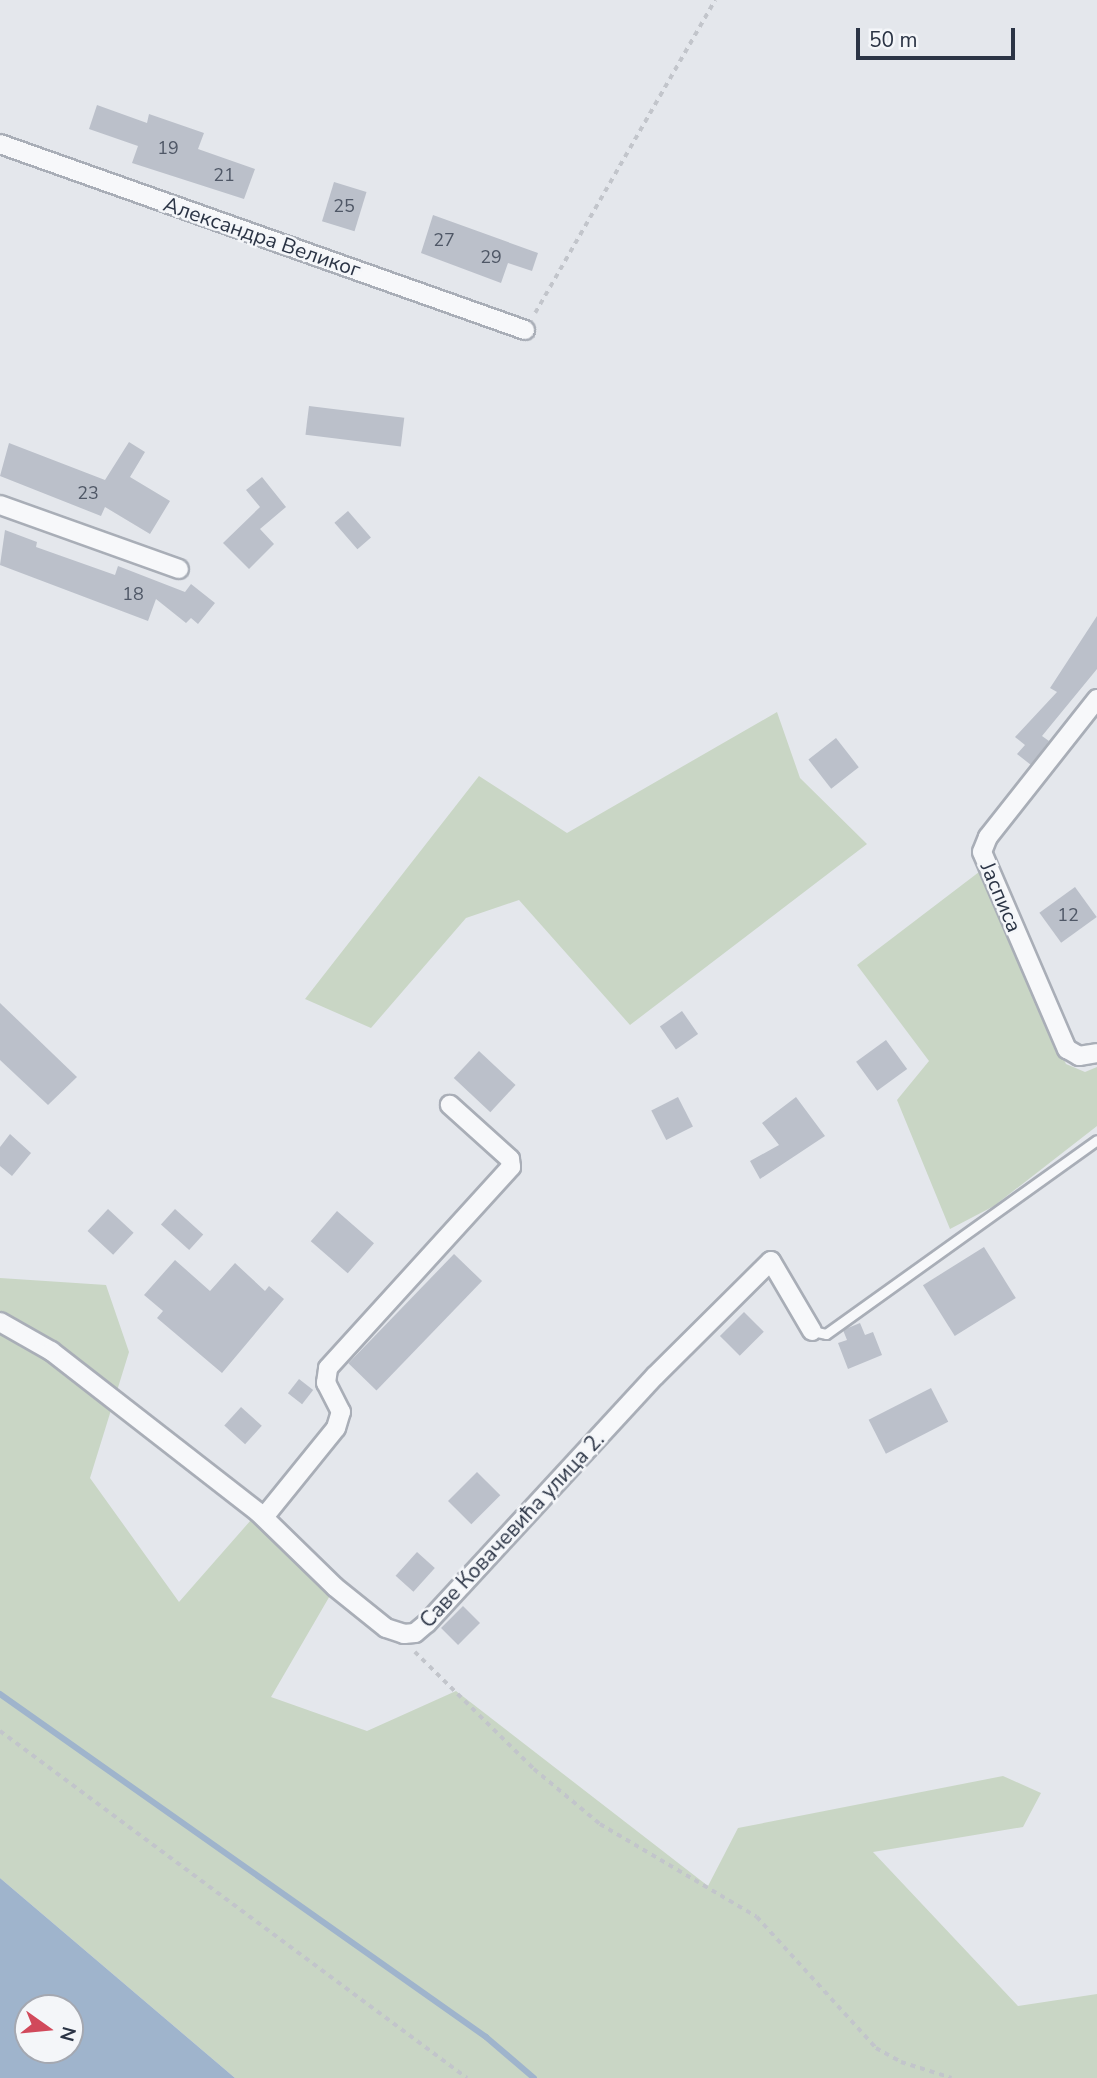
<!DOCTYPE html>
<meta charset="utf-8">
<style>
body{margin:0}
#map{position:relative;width:1097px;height:2078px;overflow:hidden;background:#e4e7ec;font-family:"Nunito Sans",sans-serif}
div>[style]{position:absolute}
.green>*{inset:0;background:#c9d6c5}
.water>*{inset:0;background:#9fb4cc}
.stream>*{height:6px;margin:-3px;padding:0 3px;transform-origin:3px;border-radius:3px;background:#9fb4cc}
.building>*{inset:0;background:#bbc0ca;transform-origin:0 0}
.path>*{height:3.5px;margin-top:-1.75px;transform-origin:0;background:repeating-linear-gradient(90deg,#c2c5cb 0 5px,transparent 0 10px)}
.roads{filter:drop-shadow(2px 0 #a9aeb7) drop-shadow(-2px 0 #a9aeb7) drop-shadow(0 2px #a9aeb7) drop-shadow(0 -2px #a9aeb7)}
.service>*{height:9px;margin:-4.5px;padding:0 4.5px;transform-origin:4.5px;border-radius:4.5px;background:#f7f8fa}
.minor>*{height:18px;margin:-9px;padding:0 9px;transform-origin:9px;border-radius:9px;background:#f7f8fa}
span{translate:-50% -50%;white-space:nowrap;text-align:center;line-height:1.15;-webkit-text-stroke:5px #f4f6f9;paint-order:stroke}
.number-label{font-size:18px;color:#4f5766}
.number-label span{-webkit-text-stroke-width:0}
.street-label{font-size:21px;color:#2b3445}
.north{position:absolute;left:14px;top:1994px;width:70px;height:70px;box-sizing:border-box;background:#f4f6f9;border:2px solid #a4a8b1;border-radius:50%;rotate:105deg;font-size:19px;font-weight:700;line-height:28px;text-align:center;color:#2b3445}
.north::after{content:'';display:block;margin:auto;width:24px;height:32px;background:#d1495b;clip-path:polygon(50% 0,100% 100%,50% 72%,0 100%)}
.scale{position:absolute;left:856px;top:28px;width:159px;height:32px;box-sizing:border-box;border:4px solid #2b3445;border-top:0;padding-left:9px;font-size:21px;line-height:24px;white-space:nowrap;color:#2b3445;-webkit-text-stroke:5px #f4f6f9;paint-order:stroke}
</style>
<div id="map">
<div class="green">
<i style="clip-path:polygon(777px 712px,800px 778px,867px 844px,630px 1025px,519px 900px,466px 918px,371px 1028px,305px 999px,479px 776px,567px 833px)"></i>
<i style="clip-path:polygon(979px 872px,1066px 1064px,1085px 1072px,1097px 1067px,1097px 1126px,994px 1206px,950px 1229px,897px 1100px,929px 1061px,857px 965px)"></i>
<i style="clip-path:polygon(0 1278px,106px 1285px,129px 1352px,90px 1478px,179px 1602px,258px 1512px,335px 1587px,271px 1697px,367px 1731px,456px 1691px,708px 1886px,738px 1828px,1003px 1776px,1041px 1793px,1023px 1827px,873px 1852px,1018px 2006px,1097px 1994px,1097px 2078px,235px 2078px,0 1878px)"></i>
</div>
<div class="water">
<i style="clip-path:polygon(evenodd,0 1878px,235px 2078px,0 2078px,0 1878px,28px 2008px,70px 2008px,70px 2050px,28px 2050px,28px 2008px)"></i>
</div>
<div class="stream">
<i style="left:0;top:1694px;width:595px;rotate:35.21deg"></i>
<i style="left:486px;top:2037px;width:63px;rotate:40.5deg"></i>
</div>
<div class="building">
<i style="clip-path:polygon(97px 105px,147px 123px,149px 114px,204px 133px,198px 149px,255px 169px,244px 199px,132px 163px,138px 146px,89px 129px)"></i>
<i style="left:334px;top:182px;width:34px;height:41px;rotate:17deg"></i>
<i style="clip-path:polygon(433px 215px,538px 253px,532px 271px,508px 263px,501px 283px,421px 253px)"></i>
<i style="left:309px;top:406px;width:96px;height:29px;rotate:7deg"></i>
<i style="clip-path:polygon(129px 442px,145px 452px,130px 477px,170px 501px,150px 534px,105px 507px,101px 516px,0 476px,9px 443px,105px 480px)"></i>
<i style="clip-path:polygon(262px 477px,286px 507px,260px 529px,274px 544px,249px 569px,223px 543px,260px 507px,246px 490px)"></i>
<i style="left:348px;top:511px;width:35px;height:18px;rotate:49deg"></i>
<i style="clip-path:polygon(5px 530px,37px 542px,36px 547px,115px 575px,118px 566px,185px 592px,191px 584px,215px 603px,198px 624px,191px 618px,186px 623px,156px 599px,148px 621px,0 565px)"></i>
<i style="clip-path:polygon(1097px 616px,1097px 669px,1042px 736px,1049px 741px,1031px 765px,1017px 754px,1025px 745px,1015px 737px,1057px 692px,1050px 688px)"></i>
<i style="left:836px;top:738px;width:37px;height:35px;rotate:52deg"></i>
<i style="left:1075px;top:887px;width:37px;height:44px;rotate:54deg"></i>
<i style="clip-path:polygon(0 1003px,77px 1077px,48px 1105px,0 1060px)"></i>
<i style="left:682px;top:1011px;width:28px;height:27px;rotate:55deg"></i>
<i style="left:886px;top:1040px;width:36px;height:37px;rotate:54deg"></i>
<i style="left:479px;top:1051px;width:50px;height:37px;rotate:43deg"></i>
<i style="left:678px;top:1097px;width:33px;height:30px;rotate:63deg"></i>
<i style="clip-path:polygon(796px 1097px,825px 1136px,760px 1179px,750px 1161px,779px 1145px,762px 1123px)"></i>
<i style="clip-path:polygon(10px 1134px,31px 1153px,12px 1176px,0 1166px,0 1147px)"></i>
<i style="left:108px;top:1209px;width:35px;height:30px;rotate:43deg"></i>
<i style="left:175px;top:1209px;width:38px;height:21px;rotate:42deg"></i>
<i style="left:337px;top:1211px;width:49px;height:40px;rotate:41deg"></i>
<i style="left:984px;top:1247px;width:60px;height:72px;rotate:58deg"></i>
<i style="left:454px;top:1254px;width:39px;height:152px;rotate:44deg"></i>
<i style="clip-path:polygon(175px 1260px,210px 1291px,235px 1263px,265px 1291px,269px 1286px,284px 1299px,222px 1373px,157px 1318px,163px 1311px,144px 1295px)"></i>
<i style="left:744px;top:1312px;width:28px;height:34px;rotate:45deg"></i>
<i style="clip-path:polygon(860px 1323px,865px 1335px,873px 1332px,882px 1355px,848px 1369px,838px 1343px,847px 1340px,843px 1330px)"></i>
<i style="left:299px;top:1379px;width:18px;height:18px;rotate:38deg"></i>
<i style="left:931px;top:1388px;width:38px;height:70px;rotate:63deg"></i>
<i style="left:241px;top:1407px;width:28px;height:25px;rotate:42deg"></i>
<i style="left:477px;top:1472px;width:33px;height:41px;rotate:45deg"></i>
<i style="left:417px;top:1552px;width:24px;height:32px;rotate:42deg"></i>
<i style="left:463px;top:1606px;width:24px;height:31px;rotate:45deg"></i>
</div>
<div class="path">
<i style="left:535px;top:313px;width:361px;rotate:-60.1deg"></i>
<i style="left:415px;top:1652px;width:167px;rotate:44.5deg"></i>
<i style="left:534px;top:1769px;width:86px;rotate:39.8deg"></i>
<i style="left:600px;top:1824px;width:182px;rotate:30.6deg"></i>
<i style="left:757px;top:1917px;width:177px;rotate:47.7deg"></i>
<i style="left:876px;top:2048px;width:29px;rotate:29deg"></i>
<i style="left:901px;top:2062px;width:53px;rotate:17.4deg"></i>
<i style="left:0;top:1731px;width:582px;rotate:36.61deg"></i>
</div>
<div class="roads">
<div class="service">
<i style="left:812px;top:1331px;width:14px;rotate:12deg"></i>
<i style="left:826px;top:1334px;width:333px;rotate:-35.6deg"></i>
</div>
<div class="minor">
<i style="left:0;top:144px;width:557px;rotate:19.51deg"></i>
<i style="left:0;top:505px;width:190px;rotate:19.7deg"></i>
<i style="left:1097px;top:699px;width:176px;rotate:128.3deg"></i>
<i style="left:988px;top:837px;width:16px;rotate:112deg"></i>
<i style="left:982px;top:852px;width:215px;rotate:66.7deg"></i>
<i style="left:1067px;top:1049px;width:14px;rotate:30deg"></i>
<i style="left:1079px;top:1056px;width:18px;rotate:-9deg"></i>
<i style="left:0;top:1322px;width:59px;rotate:29.6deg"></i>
<i style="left:51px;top:1351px;width:262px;rotate:37.9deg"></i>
<i style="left:258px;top:1512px;width:107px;rotate:44.2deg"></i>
<i style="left:335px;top:1587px;width:65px;rotate:38.8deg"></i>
<i style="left:386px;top:1628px;width:19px;rotate:18deg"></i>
<i style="left:404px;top:1634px;width:11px;rotate:-5deg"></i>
<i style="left:415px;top:1633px;width:16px;rotate:-40deg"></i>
<i style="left:427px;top:1623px;width:336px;rotate:-47.3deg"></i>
<i style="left:655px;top:1376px;width:163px;rotate:-44.8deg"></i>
<i style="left:771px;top:1261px;width:81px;rotate:59.6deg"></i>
<i style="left:264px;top:1517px;width:114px;rotate:-51deg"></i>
<i style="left:336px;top:1428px;width:17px;rotate:-73deg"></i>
<i style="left:341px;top:1412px;width:33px;rotate:-117deg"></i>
<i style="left:326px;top:1383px;width:15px;rotate:-82deg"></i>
<i style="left:328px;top:1368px;width:272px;rotate:-47.7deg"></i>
<i style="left:511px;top:1167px;width:8px;rotate:-97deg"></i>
<i style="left:510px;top:1159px;width:81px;rotate:-138deg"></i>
</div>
</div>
<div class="number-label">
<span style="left:168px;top:148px">19</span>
<span style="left:224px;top:175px">21</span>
<span style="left:344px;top:206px">25</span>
<span style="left:444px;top:240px">27</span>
<span style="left:491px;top:257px">29</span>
<span style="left:88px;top:493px">23</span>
<span style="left:133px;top:594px">18</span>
<span style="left:1068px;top:915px">12</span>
</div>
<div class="street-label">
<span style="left:262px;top:237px;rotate:19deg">Александра Великог</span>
<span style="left:1001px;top:897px;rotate:67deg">Јасписа</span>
<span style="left:512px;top:1530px;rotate:-47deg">Саве Ковачевића улица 2.</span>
</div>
<div class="north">N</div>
<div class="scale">50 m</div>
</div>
